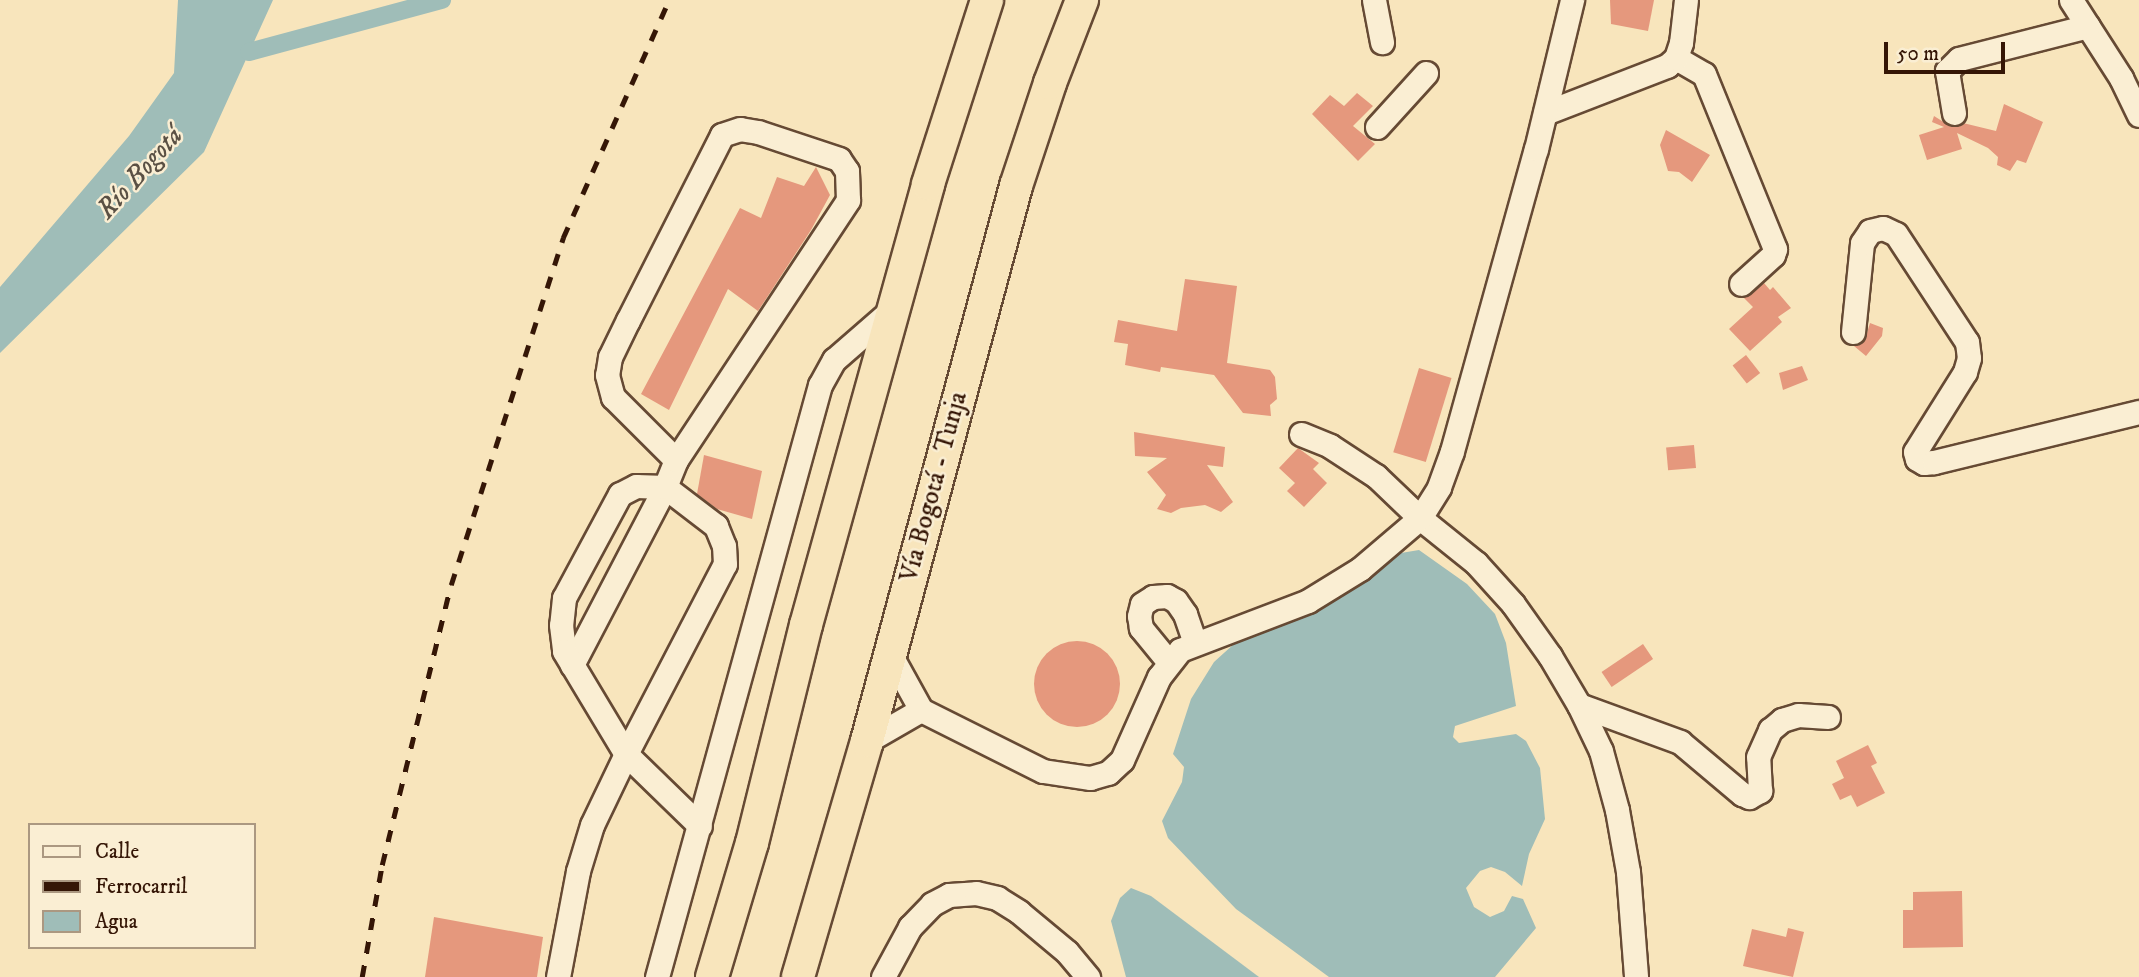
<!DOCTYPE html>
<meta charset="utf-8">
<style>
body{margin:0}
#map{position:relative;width:2139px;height:977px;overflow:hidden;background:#f8e5bc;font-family:"IM FELL DW Pica",serif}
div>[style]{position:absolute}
.water>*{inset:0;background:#9fbdb8}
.canal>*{height:18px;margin:-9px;padding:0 9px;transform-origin:9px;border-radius:9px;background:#9fbdb8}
.building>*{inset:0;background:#e5987d;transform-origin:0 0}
.round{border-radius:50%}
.roads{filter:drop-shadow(2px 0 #664a34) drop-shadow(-2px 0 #664a34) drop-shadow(0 2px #664a34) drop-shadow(0 -2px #664a34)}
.minor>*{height:23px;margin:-11.5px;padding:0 11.5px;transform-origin:11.5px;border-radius:11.5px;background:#faeed3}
.highway>*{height:32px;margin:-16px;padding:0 16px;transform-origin:16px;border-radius:16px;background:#f8e5bc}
.rail>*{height:4.5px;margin-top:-2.25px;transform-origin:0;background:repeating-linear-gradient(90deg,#351606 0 12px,transparent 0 24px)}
span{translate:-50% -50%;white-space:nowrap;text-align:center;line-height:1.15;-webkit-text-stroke:5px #faeed3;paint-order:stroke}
.street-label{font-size:26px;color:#351606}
.water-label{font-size:28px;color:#5a5044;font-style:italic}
.legend{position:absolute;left:28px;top:823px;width:228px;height:126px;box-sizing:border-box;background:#faeed3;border:2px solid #ab9881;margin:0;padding:9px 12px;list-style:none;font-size:21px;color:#351606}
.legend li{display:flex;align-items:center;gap:14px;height:35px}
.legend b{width:35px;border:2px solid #ab9881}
.scale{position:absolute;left:1884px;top:42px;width:121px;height:32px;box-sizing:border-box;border:4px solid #351606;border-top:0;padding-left:9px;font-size:21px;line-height:24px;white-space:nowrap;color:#351606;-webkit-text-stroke:5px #faeed3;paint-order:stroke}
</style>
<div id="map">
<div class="water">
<i style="clip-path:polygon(178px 0,273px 0,204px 152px,0 353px,0 287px,129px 136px,174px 73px)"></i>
<i style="clip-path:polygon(1419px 550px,1467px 584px,1495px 614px,1506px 643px,1516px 706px,1455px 726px,1453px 737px,1459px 743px,1516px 734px,1526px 741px,1540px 768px,1545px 819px,1529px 854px,1522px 886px,1505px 872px,1491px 867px,1480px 871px,1466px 888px,1474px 907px,1490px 917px,1504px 911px,1512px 896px,1523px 899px,1536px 928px,1495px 977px,1329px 977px,1236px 909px,1168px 838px,1162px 821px,1182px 782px,1184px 767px,1173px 754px,1191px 699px,1214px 662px,1235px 643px,1327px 604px,1401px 553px)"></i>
<i style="clip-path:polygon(1131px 888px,1151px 896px,1259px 977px,1126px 977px,1111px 921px,1120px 898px)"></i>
</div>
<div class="canal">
<i style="left:249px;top:52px;width:200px;rotate:-15.1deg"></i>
</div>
<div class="building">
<i style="clip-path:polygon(1610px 0,1654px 0,1648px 31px,1611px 24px)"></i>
<i style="clip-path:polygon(1357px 93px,1373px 106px,1353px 126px,1375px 144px,1358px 161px,1312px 114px,1330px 95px,1344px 106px)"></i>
<i style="clip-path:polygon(2004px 104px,2043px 122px,2026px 163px,2017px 160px,2010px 171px,1997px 165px,1998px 157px,1988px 148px,1957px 133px,1962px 149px,1927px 160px,1919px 135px,1944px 127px,1932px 122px,1934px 116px,1950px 126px,1963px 123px,1996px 131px)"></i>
<i style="clip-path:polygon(1666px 130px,1710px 155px,1692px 182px,1679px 172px,1668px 171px,1660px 145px)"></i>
<i style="clip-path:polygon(816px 167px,830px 195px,811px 230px,758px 311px,728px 289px,669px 410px,641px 394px,740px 208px,761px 218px,777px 177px,804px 186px)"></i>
<i style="clip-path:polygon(1185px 279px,1237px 286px,1227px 363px,1270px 370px,1275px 377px,1277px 399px,1270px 405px,1271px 416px,1243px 413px,1214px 375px,1161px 367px,1160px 372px,1125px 365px,1128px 344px,1114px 342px,1118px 320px,1177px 331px)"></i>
<i style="clip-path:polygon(1764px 283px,1770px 290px,1773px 287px,1791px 308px,1778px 317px,1782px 322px,1750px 351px,1729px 329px,1753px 307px,1744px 298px)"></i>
<i style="clip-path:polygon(1870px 323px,1883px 328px,1882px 336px,1866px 356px,1854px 346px,1865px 340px)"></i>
<i style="left:1746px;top:355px;width:23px;height:17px;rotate:52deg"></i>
<i style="clip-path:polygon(1802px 366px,1808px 380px,1783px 390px,1779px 373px)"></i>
<i style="left:1419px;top:368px;width:34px;height:88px;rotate:17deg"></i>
<i style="clip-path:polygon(1134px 432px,1225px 447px,1223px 467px,1207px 465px,1233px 502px,1221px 512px,1205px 505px,1181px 508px,1171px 513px,1157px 509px,1166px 495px,1147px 472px,1167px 458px,1135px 456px)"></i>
<i style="left:1694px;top:445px;width:23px;height:28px;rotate:85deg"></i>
<i style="clip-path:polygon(1298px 448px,1319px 463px,1313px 469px,1327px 483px,1304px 507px,1287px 491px,1295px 483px,1279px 468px)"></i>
<i style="clip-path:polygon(704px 455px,762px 471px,752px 519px,717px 509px,697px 494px)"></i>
<i class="round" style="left:1034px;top:641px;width:86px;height:86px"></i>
<i style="left:1643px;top:644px;width:18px;height:50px;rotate:56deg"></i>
<i style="clip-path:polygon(1868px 745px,1877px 763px,1871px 766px,1885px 793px,1857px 807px,1851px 795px,1840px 800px,1832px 784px,1844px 778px,1836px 761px)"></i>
<i style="clip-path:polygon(1962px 891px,1963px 947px,1903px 948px,1903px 910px,1913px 910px,1913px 892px)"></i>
<i style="clip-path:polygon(434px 917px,543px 937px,537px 977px,425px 977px)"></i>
<i style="clip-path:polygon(1788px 928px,1804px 932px,1793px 977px,1743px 966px,1752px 929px,1786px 937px)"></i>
</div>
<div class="roads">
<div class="minor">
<i style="left:1374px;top:0;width:43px;rotate:79.2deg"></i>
<i style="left:2071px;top:0;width:93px;rotate:57.3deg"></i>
<i style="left:2121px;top:78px;width:41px;rotate:64.1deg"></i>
<i style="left:1676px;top:58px;width:32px;rotate:30deg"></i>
<i style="left:1704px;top:74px;width:189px;rotate:67.9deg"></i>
<i style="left:1775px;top:249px;width:6px;rotate:108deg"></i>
<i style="left:1773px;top:255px;width:43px;rotate:137.8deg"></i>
<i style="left:1545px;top:113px;width:131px;rotate:-21.1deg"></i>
<i style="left:1667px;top:66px;width:12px;rotate:-42deg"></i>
<i style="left:1676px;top:58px;width:16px;rotate:-72deg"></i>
<i style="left:1681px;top:43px;width:43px;rotate:-83.4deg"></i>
<i style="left:1954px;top:113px;width:43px;rotate:-99.5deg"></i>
<i style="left:1947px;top:71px;width:17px;rotate:-45deg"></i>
<i style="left:1959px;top:59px;width:133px;rotate:-14.3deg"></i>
<i style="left:1377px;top:127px;width:73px;rotate:-47.8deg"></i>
<i style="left:1853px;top:332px;width:89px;rotate:-84.2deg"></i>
<i style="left:1862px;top:243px;width:14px;rotate:-56deg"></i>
<i style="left:1870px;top:231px;width:13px;rotate:-13deg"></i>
<i style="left:1883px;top:228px;width:14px;rotate:25deg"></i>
<i style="left:1896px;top:234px;width:129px;rotate:56.7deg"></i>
<i style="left:1967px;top:342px;width:16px;rotate:83deg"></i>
<i style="left:1969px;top:358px;width:15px;rotate:106deg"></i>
<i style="left:1965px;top:372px;width:94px;rotate:122deg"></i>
<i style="left:1915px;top:452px;width:7px;rotate:74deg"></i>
<i style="left:1917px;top:459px;width:8px;rotate:30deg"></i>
<i style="left:1924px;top:463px;width:10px;rotate:-6deg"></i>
<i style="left:1934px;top:462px;width:211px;rotate:-13.7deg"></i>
<i style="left:1301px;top:434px;width:31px;rotate:22deg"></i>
<i style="left:1330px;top:446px;width:55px;rotate:33.1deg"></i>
<i style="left:1376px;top:476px;width:61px;rotate:43.7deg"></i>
<i style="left:1420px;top:518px;width:72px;rotate:38.8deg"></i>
<i style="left:1476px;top:563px;width:55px;rotate:47.9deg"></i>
<i style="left:1513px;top:604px;width:64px;rotate:54.6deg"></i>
<i style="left:1550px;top:656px;width:57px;rotate:59.4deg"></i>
<i style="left:1579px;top:705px;width:51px;rotate:64.4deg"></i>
<i style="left:1601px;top:751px;width:61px;rotate:74.8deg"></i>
<i style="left:1617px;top:810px;width:63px;rotate:79.9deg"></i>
<i style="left:1628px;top:872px;width:105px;rotate:85.6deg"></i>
<i style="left:889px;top:652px;width:66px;rotate:61.1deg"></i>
<i style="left:921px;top:710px;width:136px;rotate:26.6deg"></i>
<i style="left:1043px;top:771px;width:48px;rotate:8.5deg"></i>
<i style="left:1090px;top:778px;width:19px;rotate:-16deg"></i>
<i style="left:1108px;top:773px;width:19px;rotate:-43deg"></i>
<i style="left:1122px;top:760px;width:91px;rotate:-66deg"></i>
<i style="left:1159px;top:677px;width:34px;rotate:-52deg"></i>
<i style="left:1180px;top:650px;width:137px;rotate:-20.9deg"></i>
<i style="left:1308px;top:601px;width:61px;rotate:-31.6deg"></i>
<i style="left:1360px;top:569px;width:79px;rotate:-40.4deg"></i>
<i style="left:1420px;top:518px;width:36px;rotate:-58deg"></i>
<i style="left:1439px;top:487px;width:38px;rotate:-70deg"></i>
<i style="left:1452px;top:451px;width:313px;rotate:-74.5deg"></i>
<i style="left:1536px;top:149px;width:153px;rotate:-76.4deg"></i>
<i style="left:1168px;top:661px;width:43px;rotate:-129.3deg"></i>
<i style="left:1141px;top:628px;width:12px;rotate:-99deg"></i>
<i style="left:1139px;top:616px;width:12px;rotate:-76deg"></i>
<i style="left:1142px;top:604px;width:13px;rotate:-32deg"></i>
<i style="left:1153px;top:597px;width:14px;rotate:-4deg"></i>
<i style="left:1167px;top:596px;width:10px;rotate:29deg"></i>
<i style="left:1176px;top:601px;width:16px;rotate:55deg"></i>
<i style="left:1185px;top:614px;width:31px;rotate:71deg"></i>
<i style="left:572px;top:665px;width:201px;rotate:-62.4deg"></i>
<i style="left:665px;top:487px;width:29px;rotate:-68deg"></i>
<i style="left:676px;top:460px;width:312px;rotate:-56.5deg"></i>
<i style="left:848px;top:200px;width:29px;rotate:-92deg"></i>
<i style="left:847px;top:171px;width:14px;rotate:-124deg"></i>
<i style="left:839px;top:159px;width:85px;rotate:-161.6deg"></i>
<i style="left:758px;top:132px;width:18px;rotate:-171deg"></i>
<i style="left:740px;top:129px;width:19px;rotate:162deg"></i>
<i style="left:722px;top:135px;width:208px;rotate:116.9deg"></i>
<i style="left:628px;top:320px;width:41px;rotate:115.9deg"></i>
<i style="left:610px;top:357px;width:18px;rotate:99deg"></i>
<i style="left:607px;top:375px;width:23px;rotate:75deg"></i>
<i style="left:613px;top:397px;width:89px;rotate:45deg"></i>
<i style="left:1579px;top:705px;width:108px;rotate:20.1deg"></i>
<i style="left:1680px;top:742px;width:81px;rotate:40deg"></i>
<i style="left:1742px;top:794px;width:8px;rotate:23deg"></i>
<i style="left:1749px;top:797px;width:13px;rotate:-29deg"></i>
<i style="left:1760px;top:791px;width:34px;rotate:-93deg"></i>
<i style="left:1758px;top:757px;width:30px;rotate:-66deg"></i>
<i style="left:1770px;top:730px;width:16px;rotate:-40deg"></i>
<i style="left:1782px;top:720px;width:17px;rotate:-17deg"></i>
<i style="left:1798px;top:715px;width:30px;rotate:4deg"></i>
<i style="left:867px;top:741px;width:62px;rotate:-29.9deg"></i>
<i style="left:558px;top:977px;width:108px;rotate:-79.3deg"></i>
<i style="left:578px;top:871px;width:48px;rotate:-73.1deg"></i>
<i style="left:592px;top:825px;width:79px;rotate:-64.4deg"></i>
<i style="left:626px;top:754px;width:214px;rotate:-62.5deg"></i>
<i style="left:725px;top:564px;width:18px;rotate:-93deg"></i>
<i style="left:724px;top:546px;width:22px;rotate:-112deg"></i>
<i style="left:716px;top:526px;width:64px;rotate:-142.6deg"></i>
<i style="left:665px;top:487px;width:29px;rotate:-178deg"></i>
<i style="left:636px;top:486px;width:18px;rotate:153deg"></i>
<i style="left:620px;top:494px;width:118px;rotate:118.3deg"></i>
<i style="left:564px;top:598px;width:27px;rotate:96deg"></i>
<i style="left:561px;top:625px;width:26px;rotate:83deg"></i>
<i style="left:564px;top:651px;width:120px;rotate:59deg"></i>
<i style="left:626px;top:754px;width:103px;rotate:44.2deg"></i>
<i style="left:657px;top:977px;width:614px;rotate:-74.61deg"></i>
<i style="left:820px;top:385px;width:29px;rotate:-61deg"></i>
<i style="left:834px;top:360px;width:82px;rotate:-41.1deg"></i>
<i style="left:883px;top:977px;width:57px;rotate:-61.6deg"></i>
<i style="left:910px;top:927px;width:32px;rotate:-46deg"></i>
<i style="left:932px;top:904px;width:19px;rotate:-28deg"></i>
<i style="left:949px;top:895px;width:27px;rotate:-4deg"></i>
<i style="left:976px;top:893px;width:22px;rotate:13deg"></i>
<i style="left:997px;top:898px;width:26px;rotate:32deg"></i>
<i style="left:1019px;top:912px;width:62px;rotate:39.8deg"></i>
<i style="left:1067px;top:952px;width:33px;rotate:50deg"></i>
</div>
<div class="highway">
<i style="left:712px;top:977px;width:140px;rotate:-73.4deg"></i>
<i style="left:752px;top:843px;width:225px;rotate:-76.1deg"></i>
<i style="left:806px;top:625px;width:458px;rotate:-74.5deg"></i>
<i style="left:928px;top:184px;width:193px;rotate:-72.2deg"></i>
<i style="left:798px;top:977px;width:246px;rotate:-73.7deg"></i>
<i style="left:867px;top:741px;width:575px;rotate:-74.97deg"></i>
<i style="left:1016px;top:186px;width:108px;rotate:-71.7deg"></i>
<i style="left:1050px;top:83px;width:89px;rotate:-68.9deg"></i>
</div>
</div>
<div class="rail">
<i style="left:362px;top:977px;width:114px;rotate:-79.9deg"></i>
<i style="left:382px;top:865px;width:288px;rotate:-76.2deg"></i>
<i style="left:451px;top:585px;width:365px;rotate:-72.1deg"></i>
<i style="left:563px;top:238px;width:261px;rotate:-66deg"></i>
</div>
<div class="street-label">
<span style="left:934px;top:487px;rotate:-75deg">Vía Bogotá - Tunja</span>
</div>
<div class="water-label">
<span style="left:140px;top:173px;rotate:-48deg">Río Bogotá</span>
</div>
<ul class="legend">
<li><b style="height:9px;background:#faeed3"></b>Calle</li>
<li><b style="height:9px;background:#351606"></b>Ferrocarril</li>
<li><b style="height:19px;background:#9fbdb8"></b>Agua</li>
</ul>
<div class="scale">50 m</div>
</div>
